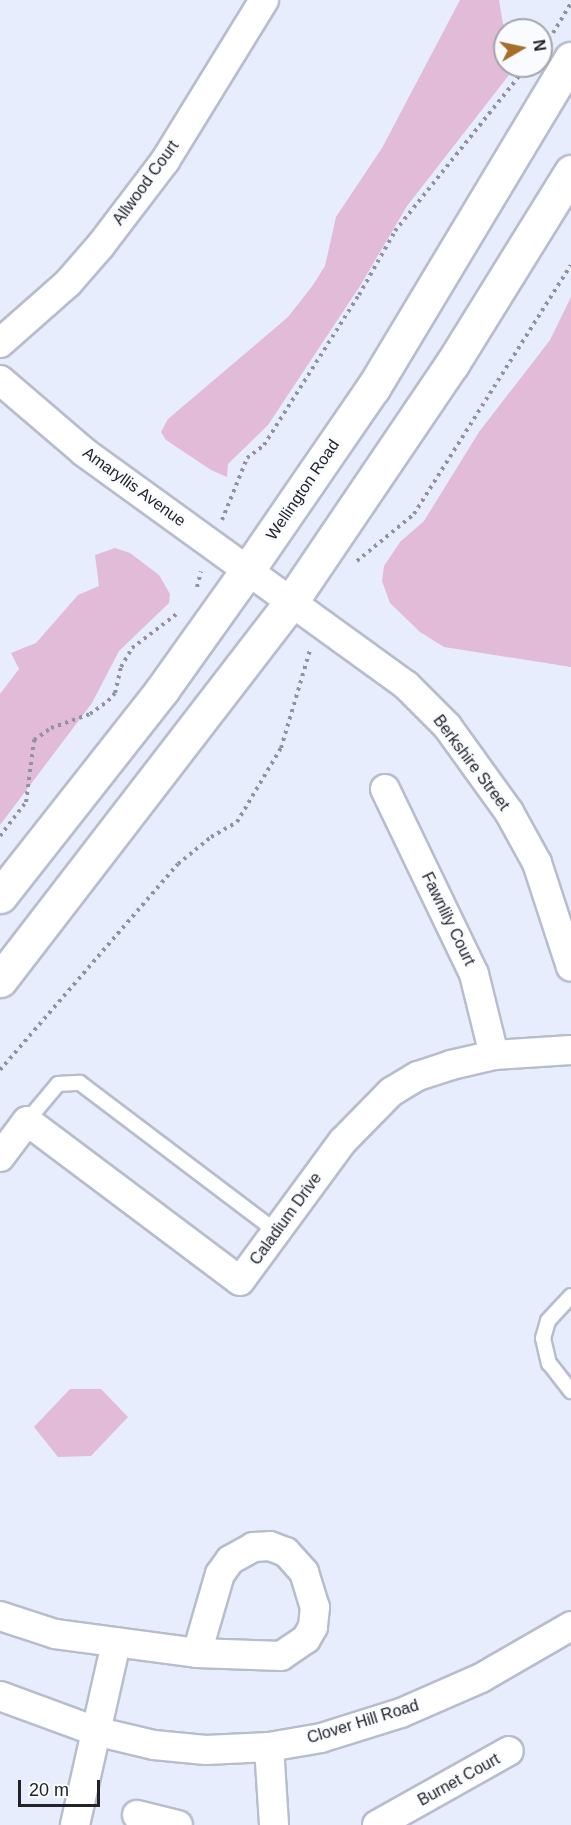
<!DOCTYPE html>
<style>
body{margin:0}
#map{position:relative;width:571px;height:1825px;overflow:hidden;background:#e8edfe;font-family:Arial,sans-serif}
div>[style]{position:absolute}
.green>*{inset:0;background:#e2bbd9}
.path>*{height:4px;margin-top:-2px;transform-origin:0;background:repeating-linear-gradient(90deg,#90939f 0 3px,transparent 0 7.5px)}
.roads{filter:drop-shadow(2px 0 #b8bdcd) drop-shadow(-2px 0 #b8bdcd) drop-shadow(0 2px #b8bdcd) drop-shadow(0 -2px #b8bdcd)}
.lane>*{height:14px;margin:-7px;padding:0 7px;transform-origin:7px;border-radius:7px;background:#fff}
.street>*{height:28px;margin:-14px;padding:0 14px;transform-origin:14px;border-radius:14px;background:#fff}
.secondary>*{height:33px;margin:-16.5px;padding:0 16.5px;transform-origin:16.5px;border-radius:16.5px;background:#fff}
span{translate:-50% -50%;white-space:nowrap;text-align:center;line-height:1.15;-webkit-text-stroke:5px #fafbfe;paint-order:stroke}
.street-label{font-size:16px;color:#212329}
.north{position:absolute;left:493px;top:18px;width:60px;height:60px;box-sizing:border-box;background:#fafbfe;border:2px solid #a3a5a9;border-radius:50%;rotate:81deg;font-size:16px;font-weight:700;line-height:24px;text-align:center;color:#212329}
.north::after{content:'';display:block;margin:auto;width:21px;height:27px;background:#a66d2b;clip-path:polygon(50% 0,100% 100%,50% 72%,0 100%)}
.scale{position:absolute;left:18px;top:1780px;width:82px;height:27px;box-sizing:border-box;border:3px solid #212329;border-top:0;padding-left:8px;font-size:18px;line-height:21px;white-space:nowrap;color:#212329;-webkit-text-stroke:4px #fafbfe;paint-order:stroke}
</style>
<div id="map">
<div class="green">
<i style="clip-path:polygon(460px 0,499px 0,503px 24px,512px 30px,505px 30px,505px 66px,516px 66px,407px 206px,360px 286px,268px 425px,228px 464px,227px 477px,211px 470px,166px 440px,161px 432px,168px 419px,288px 317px,313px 285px,325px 266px,336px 217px,382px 148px)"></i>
<i style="clip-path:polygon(571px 297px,571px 667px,444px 647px,420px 632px,390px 603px,382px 581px,384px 566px,400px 542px,424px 521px,479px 432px,550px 340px)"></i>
<i style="clip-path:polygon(115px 548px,130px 553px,159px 575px,170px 594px,169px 603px,119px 651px,92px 703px,0 825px,0 694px,19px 669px,11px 653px,36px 643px,78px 595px,99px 586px,95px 555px)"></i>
<i style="clip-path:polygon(70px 1389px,101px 1389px,128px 1417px,91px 1456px,58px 1457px,34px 1427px)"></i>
</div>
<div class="path">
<i style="left:553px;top:33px;width:35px;rotate:-59deg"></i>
<i style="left:222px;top:520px;width:67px;rotate:-68deg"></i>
<i style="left:247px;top:458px;width:21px;rotate:-37deg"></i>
<i style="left:264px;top:445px;width:178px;rotate:-57.7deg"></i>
<i style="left:359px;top:295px;width:73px;rotate:-60.6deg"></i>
<i style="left:395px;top:231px;width:211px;rotate:-51.3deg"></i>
<i style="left:357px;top:561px;width:74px;rotate:-39.5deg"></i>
<i style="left:414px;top:514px;width:294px;rotate:-57.8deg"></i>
<i style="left:197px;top:587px;width:16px;rotate:-76deg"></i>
<i style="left:0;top:836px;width:43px;rotate:-52.6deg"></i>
<i style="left:26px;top:802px;width:63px;rotate:-82.6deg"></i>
<i style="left:34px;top:740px;width:21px;rotate:-35deg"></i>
<i style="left:51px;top:728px;width:41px;rotate:-19.7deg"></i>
<i style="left:90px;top:714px;width:22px;rotate:-36deg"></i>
<i style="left:108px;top:701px;width:11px;rotate:-49deg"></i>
<i style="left:115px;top:693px;width:27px;rotate:-77deg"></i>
<i style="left:121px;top:667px;width:22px;rotate:-60deg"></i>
<i style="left:132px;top:648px;width:58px;rotate:-37.3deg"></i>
<i style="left:0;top:1070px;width:272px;rotate:-49.2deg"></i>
<i style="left:178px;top:864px;width:43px;rotate:-39.3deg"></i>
<i style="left:211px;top:837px;width:30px;rotate:-30deg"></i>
<i style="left:237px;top:822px;width:86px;rotate:-59.3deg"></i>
<i style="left:281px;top:748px;width:102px;rotate:-73.5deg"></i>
</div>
<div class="roads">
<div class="lane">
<i style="left:27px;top:1121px;width:48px;rotate:-50deg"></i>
<i style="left:58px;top:1084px;width:22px;rotate:-3deg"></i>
<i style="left:80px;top:1083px;width:247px;rotate:37.1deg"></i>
<i style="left:571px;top:1296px;width:34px;rotate:133deg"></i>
<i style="left:548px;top:1321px;width:18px;rotate:106deg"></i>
<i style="left:543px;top:1338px;width:26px;rotate:77deg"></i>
<i style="left:549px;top:1363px;width:36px;rotate:52deg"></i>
</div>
<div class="street">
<i style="left:0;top:343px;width:91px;rotate:-41.4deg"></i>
<i style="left:68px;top:283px;width:50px;rotate:-49deg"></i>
<i style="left:101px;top:245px;width:106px;rotate:-52.7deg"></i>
<i style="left:165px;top:161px;width:189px;rotate:-58.4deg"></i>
<i style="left:0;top:380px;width:111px;rotate:40.6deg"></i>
<i style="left:84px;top:452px;width:397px;rotate:35.9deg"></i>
<i style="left:406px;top:685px;width:58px;rotate:45deg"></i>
<i style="left:447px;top:726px;width:106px;rotate:54.2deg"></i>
<i style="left:509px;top:812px;width:58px;rotate:61.2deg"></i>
<i style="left:537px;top:863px;width:109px;rotate:71.9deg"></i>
<i style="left:385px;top:789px;width:205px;rotate:64.3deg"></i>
<i style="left:474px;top:974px;width:83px;rotate:76.1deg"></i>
<i style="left:0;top:1157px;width:45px;rotate:-53.1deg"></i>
<i style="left:27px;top:1121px;width:266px;rotate:36.9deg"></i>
<i style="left:240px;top:1281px;width:174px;rotate:-53.7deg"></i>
<i style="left:343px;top:1141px;width:69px;rotate:-45.6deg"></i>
<i style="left:391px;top:1092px;width:31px;rotate:-31deg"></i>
<i style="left:418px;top:1076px;width:35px;rotate:-18deg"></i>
<i style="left:451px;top:1065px;width:44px;rotate:-13.1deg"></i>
<i style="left:494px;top:1055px;width:77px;rotate:-3.7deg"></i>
<i style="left:270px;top:1546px;width:17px;rotate:21deg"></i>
<i style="left:286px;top:1552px;width:27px;rotate:48deg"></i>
<i style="left:304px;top:1572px;width:37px;rotate:73deg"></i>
<i style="left:315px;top:1607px;width:20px;rotate:96deg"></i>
<i style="left:313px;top:1627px;width:14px;rotate:120deg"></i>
<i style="left:306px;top:1639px;width:30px;rotate:146deg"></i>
<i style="left:281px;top:1656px;width:84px;rotate:-178deg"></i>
<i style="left:197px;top:1653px;width:82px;rotate:-73.8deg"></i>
<i style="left:220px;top:1574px;width:17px;rotate:-54deg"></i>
<i style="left:230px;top:1560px;width:26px;rotate:-29deg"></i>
<i style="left:253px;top:1547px;width:17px;rotate:-3deg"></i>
<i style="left:0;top:1616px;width:58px;rotate:18.1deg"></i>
<i style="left:55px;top:1634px;width:143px;rotate:7.6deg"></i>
<i style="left:0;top:1696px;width:101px;rotate:20.2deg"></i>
<i style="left:95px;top:1731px;width:61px;rotate:13.3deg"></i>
<i style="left:154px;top:1745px;width:52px;rotate:5.5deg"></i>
<i style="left:206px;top:1750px;width:63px;rotate:-2.7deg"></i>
<i style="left:269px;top:1747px;width:53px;rotate:-9.8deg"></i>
<i style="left:321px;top:1738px;width:84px;rotate:-17.4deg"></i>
<i style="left:401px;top:1713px;width:87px;rotate:-23.6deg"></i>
<i style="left:481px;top:1678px;width:104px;rotate:-30deg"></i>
<i style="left:269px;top:1747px;width:78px;rotate:86.3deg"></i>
<i style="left:137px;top:1815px;width:42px;rotate:13.7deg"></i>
<i style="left:75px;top:1825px;width:187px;rotate:-77.3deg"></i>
<i style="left:377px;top:1825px;width:151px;rotate:-29.3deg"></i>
</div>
<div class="secondary">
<i style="left:0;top:896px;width:262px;rotate:-51.8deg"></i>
<i style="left:162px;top:690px;width:146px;rotate:-54.5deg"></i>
<i style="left:247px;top:571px;width:222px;rotate:-55.5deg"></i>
<i style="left:373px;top:388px;width:384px;rotate:-59deg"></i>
<i style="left:0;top:980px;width:476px;rotate:-52.4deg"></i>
<i style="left:290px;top:603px;width:289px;rotate:-55.9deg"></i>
<i style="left:452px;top:364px;width:226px;rotate:-58.2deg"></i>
</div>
</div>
<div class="street-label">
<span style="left:146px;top:183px;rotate:-54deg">Allwood Court</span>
<span style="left:134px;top:487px;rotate:36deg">Amaryllis Avenue</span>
<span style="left:303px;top:490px;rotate:-56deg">Wellington Road</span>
<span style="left:471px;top:763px;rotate:53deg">Berkshire Street</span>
<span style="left:448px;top:919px;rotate:64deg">Fawnlily Court</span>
<span style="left:286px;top:1219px;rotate:-54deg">Caladium Drive</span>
<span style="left:363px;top:1722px;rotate:-17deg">Clover Hill Road</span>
<span style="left:459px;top:1780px;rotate:-29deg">Burnet Court</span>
</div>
<div class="north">N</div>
<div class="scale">20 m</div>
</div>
